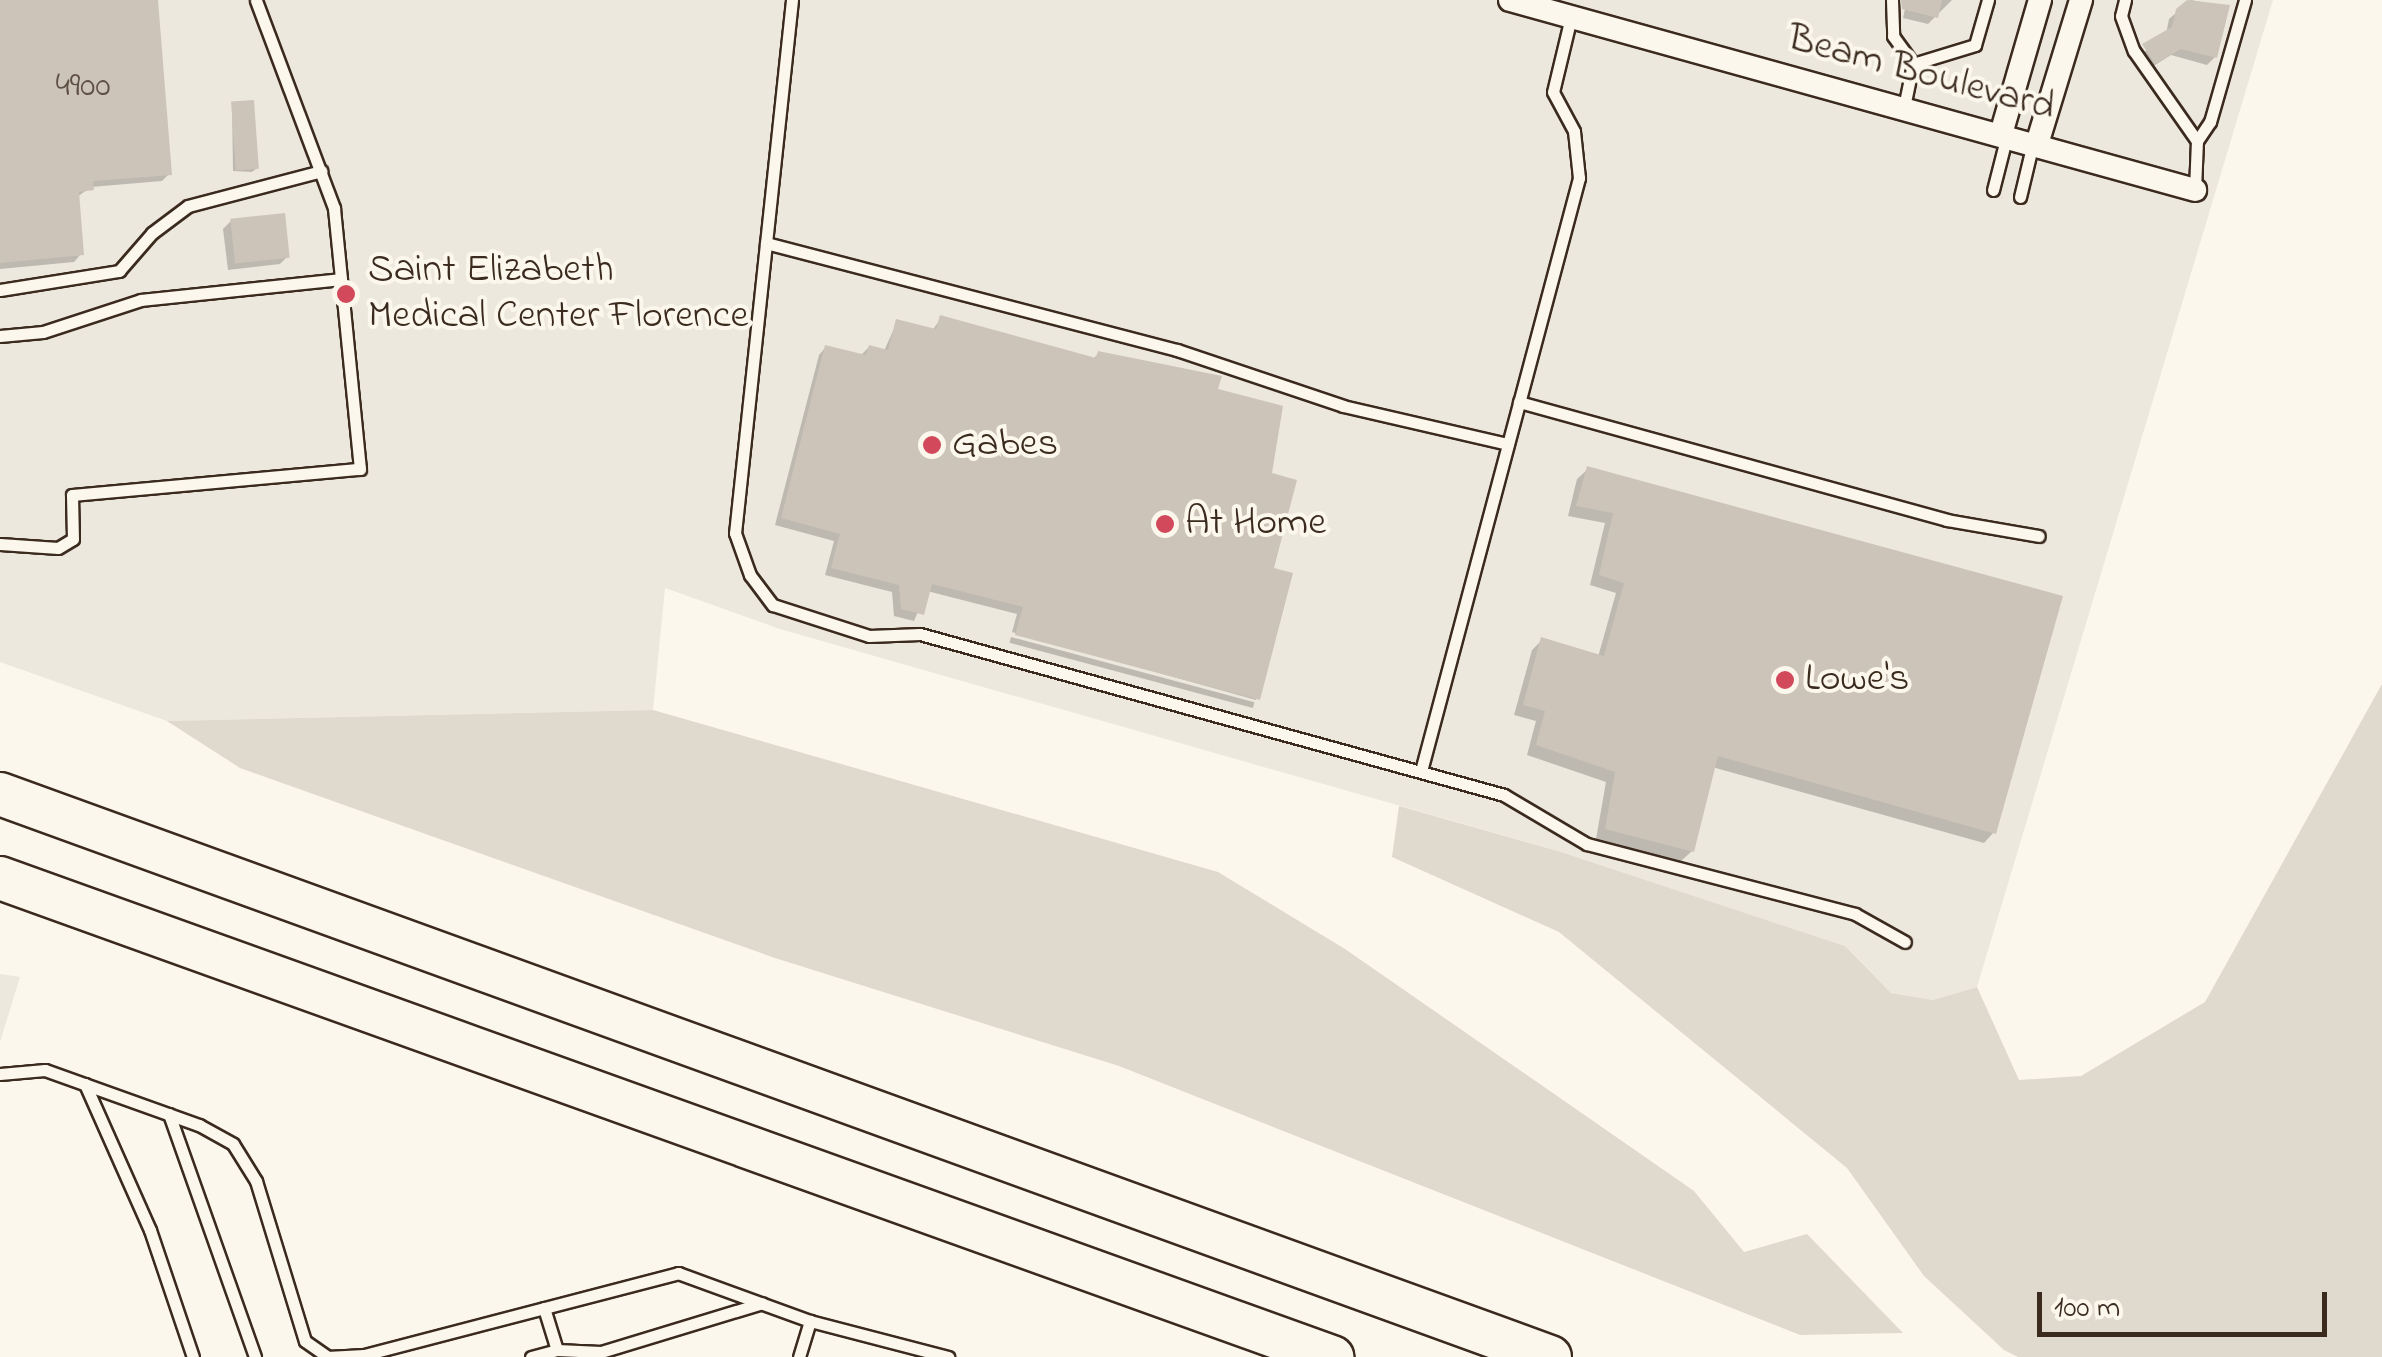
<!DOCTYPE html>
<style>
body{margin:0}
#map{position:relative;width:2382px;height:1357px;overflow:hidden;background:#fbf7ec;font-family:"Indie Flower",sans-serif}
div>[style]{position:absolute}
.built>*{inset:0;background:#ede8dd}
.green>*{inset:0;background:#dfd9ce}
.shadow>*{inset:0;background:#0003;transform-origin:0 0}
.building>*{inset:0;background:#ccc4b9;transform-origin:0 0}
.roads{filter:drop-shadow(2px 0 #3b2a1e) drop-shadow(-2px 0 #3b2a1e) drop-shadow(0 2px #3b2a1e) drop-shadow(0 -2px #3b2a1e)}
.service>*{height:11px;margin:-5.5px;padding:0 5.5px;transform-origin:5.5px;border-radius:5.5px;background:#fbf7ec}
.minor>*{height:22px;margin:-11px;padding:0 11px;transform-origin:11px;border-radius:11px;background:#fbf7ec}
.motorway>*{height:42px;margin:-21px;padding:0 21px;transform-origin:21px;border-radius:21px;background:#fbf7ec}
.dots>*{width:28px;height:28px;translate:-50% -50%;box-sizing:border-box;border:5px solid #fbf7ec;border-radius:50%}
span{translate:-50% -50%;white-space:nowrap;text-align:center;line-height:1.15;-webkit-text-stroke:8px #fbf7ec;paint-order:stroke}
.number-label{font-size:35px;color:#5f5045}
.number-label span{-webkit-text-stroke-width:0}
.street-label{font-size:40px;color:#3b2a1e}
.poi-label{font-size:40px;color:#3b2a1e}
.left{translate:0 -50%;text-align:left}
.scale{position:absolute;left:2037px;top:1292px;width:290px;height:45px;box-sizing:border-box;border:5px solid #3b2a1e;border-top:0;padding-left:12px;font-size:30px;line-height:35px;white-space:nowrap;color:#3b2a1e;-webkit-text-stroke:8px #fbf7ec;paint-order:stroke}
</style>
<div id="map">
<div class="built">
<i style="clip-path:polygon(0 0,2273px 0,1977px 987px,1933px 1000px,1891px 993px,1845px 946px,1558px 851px,780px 629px,665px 588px,653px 710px,167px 721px,0 662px)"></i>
<i style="clip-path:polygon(0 974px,20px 977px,0 1042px)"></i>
</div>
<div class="green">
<i style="clip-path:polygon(2382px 684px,2382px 1357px,2018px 1357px,2004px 1350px,1924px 1276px,1847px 1168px,1559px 932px,1392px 857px,1399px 806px,1558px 851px,1845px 946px,1891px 993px,1933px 1000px,1977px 987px,2019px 1080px,2081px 1076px,2205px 1002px)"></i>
<i style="clip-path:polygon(653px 710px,1218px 872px,1345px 949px,1694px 1191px,1744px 1252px,1807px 1234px,1903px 1333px,1800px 1335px,1119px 1066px,775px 958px,240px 768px,167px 721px)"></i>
</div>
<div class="shadow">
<i style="clip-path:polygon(0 0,156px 0,169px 174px,162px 181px,91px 187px,77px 197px,81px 254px,74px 262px,0 269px)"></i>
<i style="clip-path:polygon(1907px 0,1952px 0,1928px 24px,1903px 18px)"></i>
<i style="clip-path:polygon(2191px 0,2227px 7px,2215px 57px,2207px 65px,2171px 55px,2147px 70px,2138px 57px,2166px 34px,2169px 19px)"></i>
<i style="clip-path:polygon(232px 104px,257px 168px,252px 172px,233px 171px)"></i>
<i style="clip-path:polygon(231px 221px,287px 257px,280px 264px,228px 270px,223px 229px)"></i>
<i style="clip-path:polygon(941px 318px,1093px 359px,1099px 353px,1215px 391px,1269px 475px,1271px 570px,1256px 700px,1012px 632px,1017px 614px,927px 591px,914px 621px,894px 616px,892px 592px,825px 575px,834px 541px,775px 525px,819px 355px,826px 347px,860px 356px,869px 347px,884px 351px,897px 322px,932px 331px)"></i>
<i style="clip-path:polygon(1588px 469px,1994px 832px,1984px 843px,1712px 767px,1692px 851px,1681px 861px,1596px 839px,1606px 782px,1527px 755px,1536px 721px,1514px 715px,1532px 650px,1542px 640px,1598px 657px,1616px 593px,1590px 585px,1605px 523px,1568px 516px,1577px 479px)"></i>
<i style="left:1011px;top:637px;width:252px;height:6px;rotate:15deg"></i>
</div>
<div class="building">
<i style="clip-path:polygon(0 0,158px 0,172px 175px,93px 181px,94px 190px,79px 192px,84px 255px,0 263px)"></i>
<i style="clip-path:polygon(1901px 0,1942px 0,1938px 18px,1902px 9px)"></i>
<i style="clip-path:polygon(2187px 0,2230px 5px,2217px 58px,2181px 49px,2155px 64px,2142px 44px,2172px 27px,2176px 9px)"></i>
<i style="left:254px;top:100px;width:69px;height:23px;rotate:86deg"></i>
<i style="left:285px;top:213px;width:45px;height:55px;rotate:84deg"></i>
<i style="clip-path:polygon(940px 315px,1096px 358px,1098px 351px,1222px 376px,1218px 389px,1283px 406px,1272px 473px,1297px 480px,1274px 568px,1293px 573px,1260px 700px,1015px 635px,1023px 607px,932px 584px,924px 615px,901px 609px,899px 585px,831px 568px,840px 534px,781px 518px,825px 345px,866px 355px,869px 345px,888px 350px,896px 319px,936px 329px)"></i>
<i style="clip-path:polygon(1587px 466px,2063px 596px,1996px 834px,1718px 756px,1694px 852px,1605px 829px,1615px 772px,1536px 745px,1545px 711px,1523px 705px,1541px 637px,1604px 656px,1624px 583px,1599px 575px,1613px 513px,1576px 506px)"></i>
</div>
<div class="roads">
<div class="service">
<i style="left:792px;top:0;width:536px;rotate:96.1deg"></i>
<i style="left:735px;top:533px;width:45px;rotate:70.3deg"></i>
<i style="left:750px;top:575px;width:38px;rotate:53deg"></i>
<i style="left:773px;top:605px;width:101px;rotate:17.9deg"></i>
<i style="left:869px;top:636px;width:51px;rotate:-2.2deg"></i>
<i style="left:920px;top:634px;width:606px;rotate:15.41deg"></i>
<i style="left:1504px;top:795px;width:96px;rotate:30.6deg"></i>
<i style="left:1587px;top:844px;width:277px;rotate:14.6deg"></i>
<i style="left:1855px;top:914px;width:57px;rotate:29.2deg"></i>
<i style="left:1892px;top:0;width:36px;rotate:88deg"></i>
<i style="left:1893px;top:36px;width:34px;rotate:54deg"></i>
<i style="left:2125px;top:0;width:16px;rotate:104deg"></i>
<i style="left:2121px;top:16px;width:37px;rotate:70deg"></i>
<i style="left:2134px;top:51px;width:110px;rotate:55deg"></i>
<i style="left:1904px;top:107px;width:44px;rotate:-78.2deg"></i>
<i style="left:1913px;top:64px;width:65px;rotate:-17deg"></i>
<i style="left:1975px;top:45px;width:47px;rotate:-73.9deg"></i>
<i style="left:1993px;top:190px;width:57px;rotate:-75.7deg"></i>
<i style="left:2195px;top:190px;width:49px;rotate:-87.7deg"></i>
<i style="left:2197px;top:141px;width:23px;rotate:-56deg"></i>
<i style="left:2210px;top:122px;width:127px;rotate:-74deg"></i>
<i style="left:2020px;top:197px;width:56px;rotate:-76.5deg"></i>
<i style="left:766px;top:243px;width:425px;rotate:14.6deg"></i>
<i style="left:1177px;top:350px;width:175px;rotate:18.6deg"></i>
<i style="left:1343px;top:406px;width:169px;rotate:13deg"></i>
<i style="left:0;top:290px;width:121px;rotate:-9.1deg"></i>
<i style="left:119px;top:271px;width:50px;rotate:-49deg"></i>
<i style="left:152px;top:233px;width:45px;rotate:-36.9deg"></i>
<i style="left:188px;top:206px;width:138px;rotate:-14.7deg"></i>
<i style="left:0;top:336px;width:43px;rotate:-5.3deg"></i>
<i style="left:43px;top:332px;width:103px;rotate:-18.1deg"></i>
<i style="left:141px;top:300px;width:201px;rotate:-6deg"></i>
<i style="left:1519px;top:402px;width:444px;rotate:15.4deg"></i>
<i style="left:1947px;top:520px;width:93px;rotate:9.9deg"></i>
<i style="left:0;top:544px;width:58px;rotate:3.9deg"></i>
<i style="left:58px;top:548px;width:17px;rotate:-31deg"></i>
<i style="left:73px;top:539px;width:44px;rotate:-91.3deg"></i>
<i style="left:72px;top:495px;width:289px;rotate:-5.2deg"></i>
<i style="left:360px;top:469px;width:262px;rotate:-95.7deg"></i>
<i style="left:334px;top:208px;width:222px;rotate:-110.6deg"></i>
<i style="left:1421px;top:771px;width:614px;rotate:-75.08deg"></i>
<i style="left:1579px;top:178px;width:47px;rotate:-96.1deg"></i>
<i style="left:1574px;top:131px;width:44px;rotate:-118.3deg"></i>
<i style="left:1553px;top:92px;width:77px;rotate:-76.5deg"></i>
<i style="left:0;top:1074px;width:45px;rotate:-5.1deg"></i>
<i style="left:45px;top:1070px;width:164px;rotate:19.7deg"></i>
<i style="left:199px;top:1125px;width:39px;rotate:29deg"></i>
<i style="left:233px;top:1144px;width:44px;rotate:58.1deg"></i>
<i style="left:256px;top:1181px;width:167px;rotate:73deg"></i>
<i style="left:305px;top:1341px;width:28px;rotate:35deg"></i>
<i style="left:85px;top:1084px;width:160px;rotate:66deg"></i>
<i style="left:150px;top:1230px;width:134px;rotate:71.3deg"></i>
<i style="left:169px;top:1114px;width:258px;rotate:70.5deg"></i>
<i style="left:544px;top:1308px;width:44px;rotate:72.8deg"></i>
<i style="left:327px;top:1357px;width:37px;rotate:-3deg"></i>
<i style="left:364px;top:1355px;width:325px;rotate:-14.6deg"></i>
<i style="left:678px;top:1273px;width:140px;rotate:20deg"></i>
<i style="left:810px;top:1321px;width:143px;rotate:14.6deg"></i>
<i style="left:531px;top:1357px;width:27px;rotate:-15deg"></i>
<i style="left:557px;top:1350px;width:44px;rotate:2.6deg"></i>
<i style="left:601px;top:1352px;width:168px;rotate:-16.9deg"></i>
<i style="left:799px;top:1357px;width:38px;rotate:-73deg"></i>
</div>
<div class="minor">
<i style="left:1510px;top:0;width:711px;rotate:15.5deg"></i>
<i style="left:2001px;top:134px;width:140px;rotate:-73.8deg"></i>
<i style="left:2037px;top:144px;width:151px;rotate:-73deg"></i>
</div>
<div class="motorway">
<i style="left:0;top:794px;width:1649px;rotate:19.96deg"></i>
<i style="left:0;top:878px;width:1416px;rotate:19.78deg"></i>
</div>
</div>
<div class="dots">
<i style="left:346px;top:294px;background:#d1495b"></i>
<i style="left:932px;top:445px;background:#d1495b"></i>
<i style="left:1165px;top:524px;background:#d1495b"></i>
<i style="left:1785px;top:680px;background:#d1495b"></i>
</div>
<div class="number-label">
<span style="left:83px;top:87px">4900</span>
</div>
<div class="street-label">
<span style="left:1921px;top:74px;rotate:15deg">Beam Boulevard</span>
</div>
<div class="poi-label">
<span class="left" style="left:368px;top:294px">Saint Elizabeth<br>Medical Center Florence</span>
<span class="left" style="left:952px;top:445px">Gabes</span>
<span class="left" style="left:1185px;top:524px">At Home</span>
<span class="left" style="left:1805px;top:680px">Lowe's</span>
</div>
<div class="scale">100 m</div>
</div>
